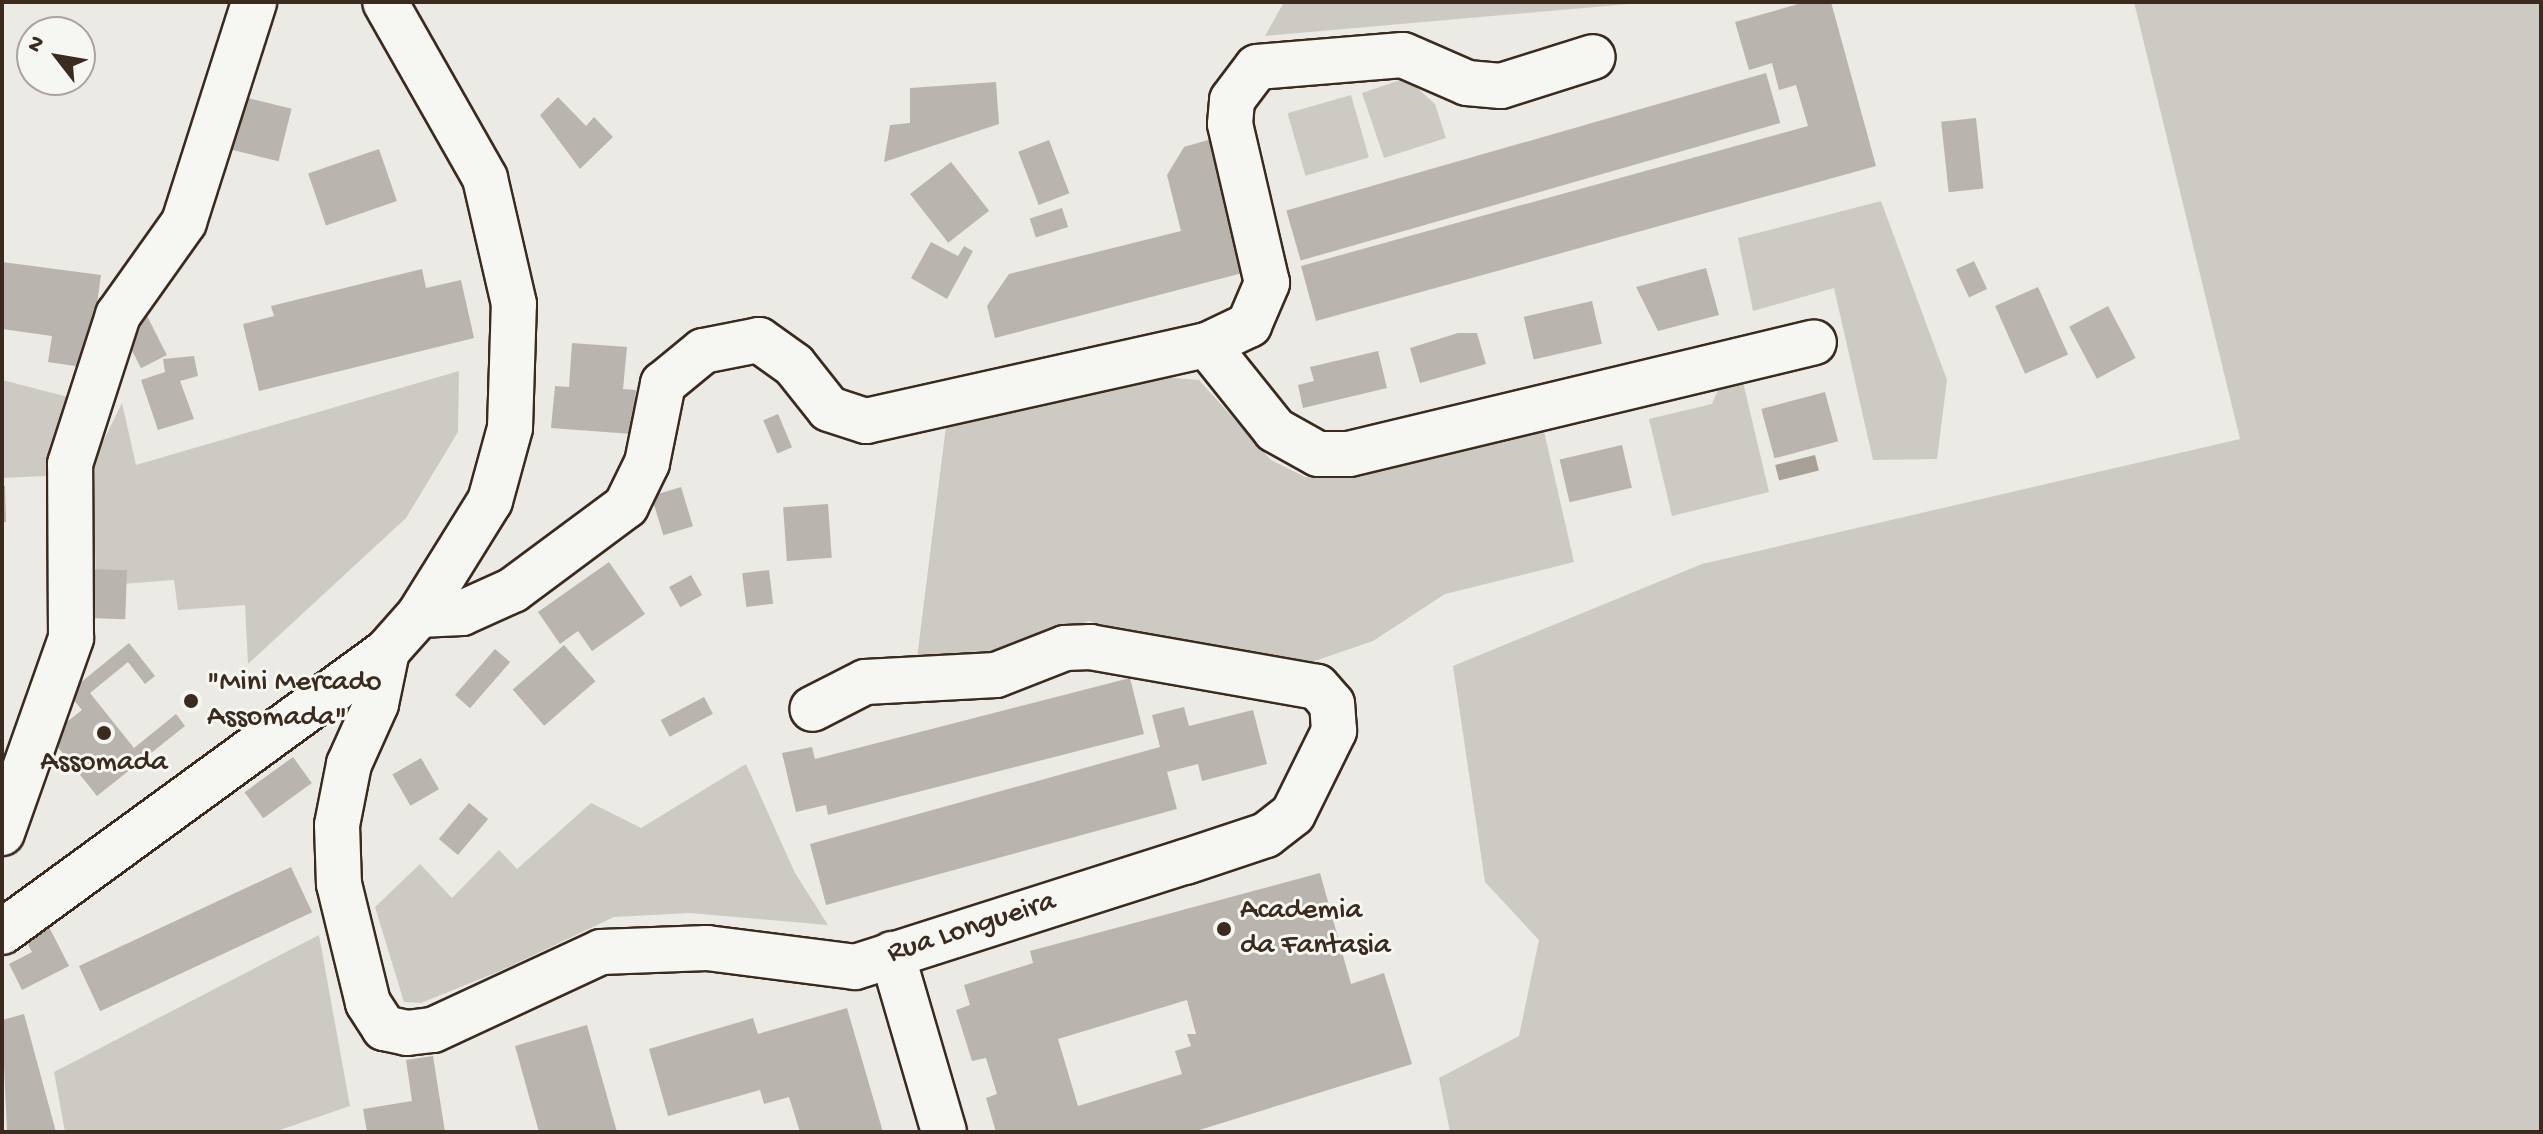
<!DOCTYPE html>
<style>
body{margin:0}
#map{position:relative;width:2543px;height:1134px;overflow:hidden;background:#ebeae5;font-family:"Gochi Hand",sans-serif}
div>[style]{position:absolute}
.green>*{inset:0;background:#cdcac4;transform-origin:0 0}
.water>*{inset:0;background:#a8a198;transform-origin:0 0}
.building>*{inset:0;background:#bab4ae;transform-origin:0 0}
.roads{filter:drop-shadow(2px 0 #3b2a1e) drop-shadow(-2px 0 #3b2a1e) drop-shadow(0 2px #3b2a1e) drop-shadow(0 -2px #3b2a1e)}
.minor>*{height:44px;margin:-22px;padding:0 22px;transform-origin:22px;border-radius:22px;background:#f6f6f2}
.major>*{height:44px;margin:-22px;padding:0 22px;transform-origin:22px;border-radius:22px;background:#f6f6f2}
.dots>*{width:22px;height:22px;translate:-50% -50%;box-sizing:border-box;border:4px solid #f6f6f2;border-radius:50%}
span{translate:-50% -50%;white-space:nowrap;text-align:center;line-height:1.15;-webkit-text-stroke:6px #f6f6f2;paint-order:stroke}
.poi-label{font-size:30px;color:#3b2a1e}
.left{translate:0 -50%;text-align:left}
.street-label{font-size:30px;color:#3b2a1e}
.frame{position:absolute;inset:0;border:4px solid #3b2a1e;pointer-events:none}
.north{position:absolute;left:16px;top:16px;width:80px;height:80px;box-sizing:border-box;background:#f6f6f2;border:2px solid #aba49d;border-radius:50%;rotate:301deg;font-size:22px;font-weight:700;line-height:32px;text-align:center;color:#3b2a1e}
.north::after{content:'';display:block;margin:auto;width:28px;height:36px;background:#3b2a1e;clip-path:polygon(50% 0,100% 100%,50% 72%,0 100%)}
</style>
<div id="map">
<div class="green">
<i style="clip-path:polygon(1284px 2px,1651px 2px,1265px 36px)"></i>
<i style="clip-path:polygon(2134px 2px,2541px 2px,2541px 1132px,1450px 1132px,1439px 1078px,1519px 1036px,1539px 940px,1485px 882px,1453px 666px,1702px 564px,2240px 439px)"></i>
<i style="clip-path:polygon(1406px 78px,1435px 104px,1446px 138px,1384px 158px,1362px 93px)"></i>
<i style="left:1351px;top:95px;width:65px;height:66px;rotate:74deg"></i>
<i style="clip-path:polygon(1881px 201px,1947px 380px,1937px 459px,1873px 460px,1834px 288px,1753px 311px,1738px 238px)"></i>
<i style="clip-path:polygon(459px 371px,458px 432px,406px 518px,248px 664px,245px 605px,178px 610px,174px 580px,96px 586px,93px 462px,122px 403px,136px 465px)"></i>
<i style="clip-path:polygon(1150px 376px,1199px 380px,1271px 460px,1305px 477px,1348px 478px,1544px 431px,1574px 562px,1445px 594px,1373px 641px,1306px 664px,1183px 655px,1089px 621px,1000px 652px,917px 658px,946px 426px)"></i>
<i style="clip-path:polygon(2px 380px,76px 399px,46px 476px,2px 478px)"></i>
<i style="clip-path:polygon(1743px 382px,1769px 492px,1672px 516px,1649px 419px,1712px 404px,1719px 388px)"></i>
<i style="clip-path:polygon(746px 764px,795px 873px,828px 925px,690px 913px,614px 917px,500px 971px,421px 1003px,404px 1002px,375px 907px,420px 864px,452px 898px,499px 850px,517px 869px,591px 803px,641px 828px)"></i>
<i style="clip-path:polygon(319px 935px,350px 1106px,274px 1132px,65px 1132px,54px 1072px)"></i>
</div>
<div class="water">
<i style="left:1815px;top:455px;width:16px;height:41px;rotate:76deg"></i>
</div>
<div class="building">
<i style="clip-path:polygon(1805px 2px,1831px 2px,1876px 166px,1316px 321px,1301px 266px,1808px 126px,1796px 85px,1779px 90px,1772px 63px,1749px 70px,1735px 22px)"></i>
<i style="left:1766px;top:73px;width:52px;height:499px;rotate:74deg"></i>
<i style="clip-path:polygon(996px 82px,999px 124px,884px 162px,890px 125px,910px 123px,910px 88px)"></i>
<i style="left:244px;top:97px;width:49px;height:54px;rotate:14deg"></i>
<i style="clip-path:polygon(558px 97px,586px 126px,594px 117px,613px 137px,580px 169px,540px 115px)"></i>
<i style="left:1976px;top:118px;width:71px;height:35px;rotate:84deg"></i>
<i style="clip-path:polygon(1215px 138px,1250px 271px,995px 338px,987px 306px,1009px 274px,1181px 231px,1167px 175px,1184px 147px)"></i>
<i style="left:1049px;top:140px;width:57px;height:33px;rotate:69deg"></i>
<i style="left:379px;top:149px;width:55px;height:75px;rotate:71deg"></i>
<i style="left:951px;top:162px;width:62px;height:52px;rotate:52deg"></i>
<i style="left:1062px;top:208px;width:20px;height:34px;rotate:72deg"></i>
<i style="clip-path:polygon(931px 242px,958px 256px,964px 246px,973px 251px,947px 299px,911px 278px)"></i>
<i style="left:1974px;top:261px;width:31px;height:20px;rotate:65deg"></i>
<i style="clip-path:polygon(2px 262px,101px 275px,88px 368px,48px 362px,52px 336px,2px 329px)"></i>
<i style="clip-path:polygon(1706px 268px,1719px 315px,1658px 331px,1636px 287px)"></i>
<i style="clip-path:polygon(422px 269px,426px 288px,461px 280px,474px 338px,259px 391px,243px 324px,274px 316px,271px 306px)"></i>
<i style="left:2038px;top:287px;width:74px;height:47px;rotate:66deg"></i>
<i style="left:1592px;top:301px;width:44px;height:70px;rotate:77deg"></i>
<i style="left:2108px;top:306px;width:59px;height:44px;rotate:62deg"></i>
<i style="left:146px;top:314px;width:46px;height:29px;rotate:63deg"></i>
<i style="clip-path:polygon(1458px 333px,1477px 333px,1486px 364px,1420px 383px,1410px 348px)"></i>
<i style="clip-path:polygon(572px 343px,627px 347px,623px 389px,636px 390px,632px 434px,551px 428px,555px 386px,569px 387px)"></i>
<i style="clip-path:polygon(1378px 351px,1387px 388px,1303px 408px,1298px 385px,1314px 381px,1310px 367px)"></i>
<i style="clip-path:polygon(194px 356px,198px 376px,180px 381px,194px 419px,158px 430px,141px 380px,165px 372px,163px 359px)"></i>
<i style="left:1825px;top:392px;width:51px;height:66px;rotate:75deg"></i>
<i style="left:778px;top:414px;width:36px;height:16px;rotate:67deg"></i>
<i style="left:1622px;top:445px;width:44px;height:64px;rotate:77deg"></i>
<i style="clip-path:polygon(2px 486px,5px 486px,6px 522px,2px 522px)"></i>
<i style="left:681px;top:487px;width:41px;height:31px;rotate:73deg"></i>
<i style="left:828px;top:504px;width:54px;height:45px;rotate:86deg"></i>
<i style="clip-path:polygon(609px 562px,645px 614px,592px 651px,578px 631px,560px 644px,538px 612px)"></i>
<i style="left:89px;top:569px;width:38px;height:49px;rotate:2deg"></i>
<i style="left:769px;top:570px;width:34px;height:27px;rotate:83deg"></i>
<i style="left:691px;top:575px;width:23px;height:25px;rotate:61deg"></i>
<i style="clip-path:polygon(129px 643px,155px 676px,145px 684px,128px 662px,90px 693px,134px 748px,176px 714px,185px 726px,97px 796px,49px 736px,82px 710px,68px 693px)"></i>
<i style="left:564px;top:645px;width:48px;height:68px;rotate:49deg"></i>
<i style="left:495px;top:649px;width:20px;height:61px;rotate:41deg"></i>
<i style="clip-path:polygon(1130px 678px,1144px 734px,828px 815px,826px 805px,796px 812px,782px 753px,812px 747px,815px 759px)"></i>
<i style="left:704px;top:697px;width:19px;height:49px;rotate:62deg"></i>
<i style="clip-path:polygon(1184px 707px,1189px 726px,1253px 710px,1267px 764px,1202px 781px,1198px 764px,1167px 772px,1177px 809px,826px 905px,810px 844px,1160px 747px,1152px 715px)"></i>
<i style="left:293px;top:757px;width:32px;height:60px;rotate:54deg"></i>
<i style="left:421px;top:758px;width:36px;height:33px;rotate:60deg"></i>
<i style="left:469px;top:803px;width:25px;height:47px;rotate:40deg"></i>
<i style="left:291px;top:867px;width:50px;height:234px;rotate:65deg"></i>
<i style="clip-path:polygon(evenodd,1320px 873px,1351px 984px,1384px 973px,1412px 1064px,1193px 1132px,996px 1132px,986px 1098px,997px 1094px,986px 1058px,972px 1061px,956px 1010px,970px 1005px,964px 985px,1033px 963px,1030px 951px,1320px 873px,1187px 1000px,1196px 1034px,1187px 1034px,1191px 1046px,1175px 1051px,1182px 1074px,1078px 1106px,1058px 1039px,1187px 1000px)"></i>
<i style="clip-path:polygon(47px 923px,69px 966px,22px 990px,9px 964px,32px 952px,23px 935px)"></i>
<i style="clip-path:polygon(847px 1008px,883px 1132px,800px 1132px,789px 1097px,764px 1104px,760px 1090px,668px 1116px,649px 1049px,753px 1018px,758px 1034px)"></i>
<i style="clip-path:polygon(24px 1014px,56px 1132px,7px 1132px,2px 1020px)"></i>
<i style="clip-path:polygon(587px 1025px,617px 1132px,539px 1132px,515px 1046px)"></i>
<i style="clip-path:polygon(433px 1056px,445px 1132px,367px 1132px,363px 1109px,412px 1101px,406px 1060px)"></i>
</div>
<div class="roads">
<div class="minor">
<i style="left:1207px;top:345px;width:109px;rotate:51.3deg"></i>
<i style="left:1275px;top:430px;width:49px;rotate:29.2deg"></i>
<i style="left:1318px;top:454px;width:31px"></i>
<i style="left:1349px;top:454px;width:478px;rotate:-13.5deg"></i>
<i style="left:419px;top:615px;width:43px;rotate:-2.7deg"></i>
<i style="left:462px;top:613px;width:56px;rotate:-24.3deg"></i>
<i style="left:513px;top:590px;width:141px;rotate:-36.6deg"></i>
<i style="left:626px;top:506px;width:48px;rotate:-64deg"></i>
<i style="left:647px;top:463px;width:81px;rotate:-78.6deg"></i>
<i style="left:663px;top:384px;width:52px;rotate:-39.5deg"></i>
<i style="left:703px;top:351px;width:57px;rotate:-11.1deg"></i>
<i style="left:759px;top:340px;width:43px;rotate:35.5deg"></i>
<i style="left:794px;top:365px;width:56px;rotate:51.5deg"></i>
<i style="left:829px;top:409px;width:39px;rotate:18deg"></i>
<i style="left:866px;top:421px;width:349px;rotate:-12.6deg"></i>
<i style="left:1207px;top:345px;width:47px;rotate:-25.5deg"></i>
<i style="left:1249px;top:325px;width:46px;rotate:-66.8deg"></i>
<i style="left:1267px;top:283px;width:163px;rotate:-103.1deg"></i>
<i style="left:1230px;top:124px;width:24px;rotate:-85deg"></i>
<i style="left:1232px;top:100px;width:41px;rotate:-52.9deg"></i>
<i style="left:1257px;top:67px;width:146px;rotate:-4.7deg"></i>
<i style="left:1403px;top:55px;width:70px;rotate:23.6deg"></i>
<i style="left:1467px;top:83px;width:34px;rotate:5deg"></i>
<i style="left:1501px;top:86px;width:96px;rotate:-17.5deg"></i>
<i style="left:387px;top:651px;width:54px;rotate:101.7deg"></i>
<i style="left:376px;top:704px;width:66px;rotate:114.2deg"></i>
<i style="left:349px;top:764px;width:62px;rotate:101.1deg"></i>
<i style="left:337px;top:825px;width:59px;rotate:88.1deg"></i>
<i style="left:339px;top:884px;width:122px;rotate:76.3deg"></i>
<i style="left:368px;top:1003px;width:30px;rotate:57deg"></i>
<i style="left:384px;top:1028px;width:24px;rotate:12deg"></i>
<i style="left:407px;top:1033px;width:26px;rotate:-7deg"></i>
<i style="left:433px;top:1030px;width:185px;rotate:-24.9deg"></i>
<i style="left:601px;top:952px;width:106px;rotate:-2.2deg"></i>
<i style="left:707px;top:948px;width:149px;rotate:7.3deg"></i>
<i style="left:855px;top:967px;width:346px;rotate:-17.7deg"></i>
<i style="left:1185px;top:862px;width:85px;rotate:-18.4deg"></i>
<i style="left:1266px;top:835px;width:34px;rotate:-38deg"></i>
<i style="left:1293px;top:814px;width:93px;rotate:-63.7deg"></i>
<i style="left:1334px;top:731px;width:27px;rotate:-94deg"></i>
<i style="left:1332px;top:704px;width:23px;rotate:-131deg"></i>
<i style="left:1317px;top:687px;width:230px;rotate:-170deg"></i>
<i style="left:1091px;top:647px;width:26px;rotate:178deg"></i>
<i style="left:1065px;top:648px;width:74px;rotate:158.6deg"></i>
<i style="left:996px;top:675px;width:131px;rotate:176.9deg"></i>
<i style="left:865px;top:682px;width:59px;rotate:153deg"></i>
<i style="left:2px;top:833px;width:207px;rotate:-70.5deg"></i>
<i style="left:71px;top:638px;width:174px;rotate:-90.3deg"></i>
<i style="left:70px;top:464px;width:157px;rotate:-72.1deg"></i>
<i style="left:118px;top:315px;width:114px;rotate:-54.6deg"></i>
<i style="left:184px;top:222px;width:231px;rotate:-72.3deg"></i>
<i style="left:892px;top:954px;width:185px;rotate:73.7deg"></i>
</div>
<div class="major">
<i style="left:2px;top:932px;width:477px;rotate:-36.1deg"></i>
<i style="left:387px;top:651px;width:48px;rotate:-48.4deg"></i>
<i style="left:419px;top:615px;width:134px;rotate:-58.1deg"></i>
<i style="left:490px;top:501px;width:76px;rotate:-74.7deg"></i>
<i style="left:510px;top:428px;width:124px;rotate:-88.2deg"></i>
<i style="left:514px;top:304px;width:129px;rotate:-103deg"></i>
<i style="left:485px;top:178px;width:202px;rotate:-119.6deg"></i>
</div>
</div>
<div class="dots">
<i style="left:191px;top:701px;background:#3b2a1e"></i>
<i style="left:104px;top:733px;background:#3b2a1e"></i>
<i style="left:1224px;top:929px;background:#3b2a1e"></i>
</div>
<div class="poi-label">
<span class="left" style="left:207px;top:701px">"Mini Mercado<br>Assomada"</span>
<span style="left:104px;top:764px">Assomada</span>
<span class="left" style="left:1240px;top:929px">Academia<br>da Fantasia</span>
</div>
<div class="street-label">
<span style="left:972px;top:929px;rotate:-18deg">Rua Longueira</span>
</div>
<div class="frame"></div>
<div class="north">N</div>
</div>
